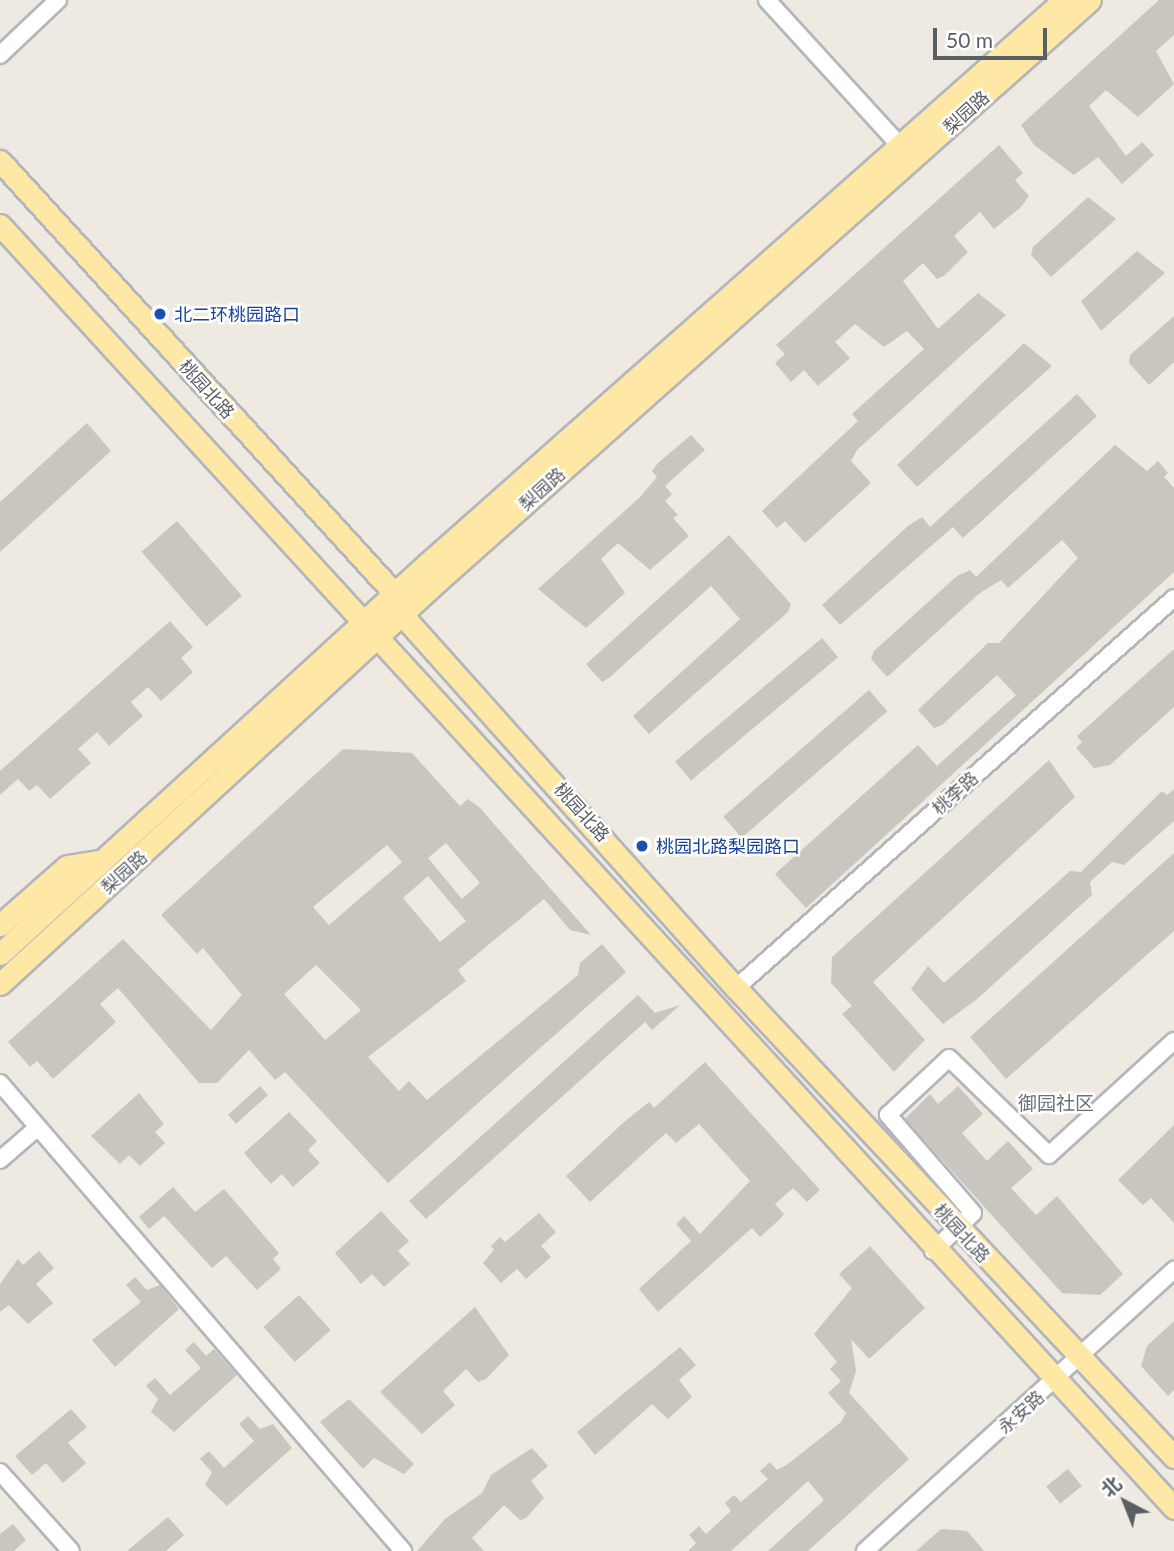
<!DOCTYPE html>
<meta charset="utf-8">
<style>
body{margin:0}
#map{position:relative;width:1174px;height:1551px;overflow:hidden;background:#eeeae2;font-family:Lato,"Noto Sans SC",sans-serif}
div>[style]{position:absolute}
.building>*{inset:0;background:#c9c5bf;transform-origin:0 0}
.roads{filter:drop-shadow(2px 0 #b3b6ba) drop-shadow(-2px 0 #b3b6ba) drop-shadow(0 2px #b3b6ba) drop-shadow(0 -2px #b3b6ba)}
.minor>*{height:16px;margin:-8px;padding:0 8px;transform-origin:8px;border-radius:8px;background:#fff}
.major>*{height:21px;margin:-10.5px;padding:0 10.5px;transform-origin:10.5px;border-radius:10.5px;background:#ffe8a6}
.dots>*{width:19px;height:19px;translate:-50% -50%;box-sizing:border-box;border:4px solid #fff;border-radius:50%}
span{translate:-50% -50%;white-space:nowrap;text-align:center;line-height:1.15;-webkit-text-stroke:5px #fff;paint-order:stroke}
.street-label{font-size:18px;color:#5a5f64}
.transit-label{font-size:18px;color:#164399}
.left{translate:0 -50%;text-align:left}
.neighbourhood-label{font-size:19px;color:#6b7276}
.north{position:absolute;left:1090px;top:1467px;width:70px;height:70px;-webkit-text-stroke:5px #fff;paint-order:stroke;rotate:318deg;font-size:19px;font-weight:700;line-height:28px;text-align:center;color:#5a5f64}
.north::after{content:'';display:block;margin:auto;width:24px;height:32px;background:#5a5f64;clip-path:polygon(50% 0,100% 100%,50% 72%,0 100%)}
.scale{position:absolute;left:933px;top:28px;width:114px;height:32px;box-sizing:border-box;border:4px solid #5a5f64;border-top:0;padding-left:9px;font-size:21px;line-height:24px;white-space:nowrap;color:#5a5f64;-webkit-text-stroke:5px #fff;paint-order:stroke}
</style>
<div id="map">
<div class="building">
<i style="clip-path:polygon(1159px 0,1174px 0,1174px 35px,1156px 51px,1174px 84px,1138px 117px,1106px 90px,1089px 106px,1126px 156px,1142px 142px,1154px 155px,1122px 184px,1098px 157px,1074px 175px,1034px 145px,1021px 125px)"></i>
<i style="clip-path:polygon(999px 145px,1023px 173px,1015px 180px,1029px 196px,1021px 207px,994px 229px,980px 212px,954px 236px,968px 252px,944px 276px,937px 279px,923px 263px,903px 281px,938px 329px,978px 293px,1006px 315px,857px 450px,851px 461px,871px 483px,805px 543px,785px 521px,777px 528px,762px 511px,858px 421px,852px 414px,924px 349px,907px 331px,884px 347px,855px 324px,835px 342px,850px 358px,818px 386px,804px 370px,791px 382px,775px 363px,785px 354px,776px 345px)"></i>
<i style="clip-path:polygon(1088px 197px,1116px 219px,1051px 277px,1031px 255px,1033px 247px)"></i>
<i style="clip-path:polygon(1137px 251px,1165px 273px,1101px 331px,1081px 301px)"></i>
<i style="clip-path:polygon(1174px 316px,1174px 362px,1149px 385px,1129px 363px,1130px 355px)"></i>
<i style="clip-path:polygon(1024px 343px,1052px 366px,917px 487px,897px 465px)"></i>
<i style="clip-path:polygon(1077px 394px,1097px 416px,963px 538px,953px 527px,840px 625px,822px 605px,908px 526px,922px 517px,930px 527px)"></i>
<i style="clip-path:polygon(87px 423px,111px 451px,0 552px,0 502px)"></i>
<i style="clip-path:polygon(691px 435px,705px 450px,665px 486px,672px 494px,665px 501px,678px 515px,673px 518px,689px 536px,650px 570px,618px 543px,601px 559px,625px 593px,586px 628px,538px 589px,640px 497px,657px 477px,652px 471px,658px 463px)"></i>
<i style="clip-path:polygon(1115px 445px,1147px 471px,1158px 461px,1168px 473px,1164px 477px,1174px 488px,1174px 572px,806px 908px,775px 874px,918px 745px,937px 766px,1016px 695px,997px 675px,942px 725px,934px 728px,918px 710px,988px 643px,999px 643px,1078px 558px,1062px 540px,1008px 588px,1001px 580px,980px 593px,887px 677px,871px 659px,874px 651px,957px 576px,970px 570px,976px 577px)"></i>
<i style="left:177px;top:521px;width:99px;height:47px;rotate:49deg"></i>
<i style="clip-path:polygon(729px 535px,791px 604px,788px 612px,649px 734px,633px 716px,740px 619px,711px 586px,609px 678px,602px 682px,586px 664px)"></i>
<i style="clip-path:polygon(170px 621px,193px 647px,181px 658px,193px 672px,161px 701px,148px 687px,131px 702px,143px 716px,109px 746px,97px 732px,78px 749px,91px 763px,50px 799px,37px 785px,29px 791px,18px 779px,0 795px,0 771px)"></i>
<i style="left:822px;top:638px;width:25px;height:192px;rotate:50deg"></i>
<i style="clip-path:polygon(1174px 649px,1174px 707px,1110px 765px,1094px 768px,1076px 748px,1082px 742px,1077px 736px)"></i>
<i style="left:869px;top:690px;width:28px;height:193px;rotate:49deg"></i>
<i style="clip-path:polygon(evenodd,343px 749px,412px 753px,460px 806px,468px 799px,480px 808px,591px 935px,570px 930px,544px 899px,458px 970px,466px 981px,368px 1057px,399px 1091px,409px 1081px,427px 1100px,578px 975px,580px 963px,602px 944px,626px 972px,388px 1183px,285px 1072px,275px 1080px,249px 1050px,217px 1083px,199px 1083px,118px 988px,100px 1004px,116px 1022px,53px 1079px,37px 1061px,30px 1067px,8px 1042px,123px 939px,211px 1030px,242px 995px,203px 948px,197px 954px,161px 915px,343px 749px,446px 843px,480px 883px,462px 899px,428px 858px,446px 843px,343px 749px,387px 845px,402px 862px,329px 925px,313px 907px,387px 845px,343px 749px,428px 876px,466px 921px,440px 942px,403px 898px,428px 876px,343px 749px,316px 965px,361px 1010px,325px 1040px,284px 994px,316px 965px)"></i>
<i style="clip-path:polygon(1049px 760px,1075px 797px,873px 982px,925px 1040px,894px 1072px,842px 1014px,852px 1006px,831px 983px,832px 957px)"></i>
<i style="clip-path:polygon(1174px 789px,1174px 821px,1124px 865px,1112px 862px,1090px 882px,1092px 895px,976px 1000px,943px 1024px,911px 989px,928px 966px,944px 983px,1070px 871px,1081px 872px,1162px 791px,1167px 795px)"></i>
<i style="clip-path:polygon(1174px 853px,1174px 931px,1006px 1079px,970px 1037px)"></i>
<i style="clip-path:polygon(638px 995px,655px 1013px,680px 1005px,652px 1030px,645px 1022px,426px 1219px,409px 1201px)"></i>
<i style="clip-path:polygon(705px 1062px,820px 1190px,807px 1202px,793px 1188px,775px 1204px,784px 1214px,780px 1219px,760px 1237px,752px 1228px,658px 1312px,639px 1289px,691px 1241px,676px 1224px,684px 1216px,700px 1234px,750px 1181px,699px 1124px,676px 1143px,666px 1133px,590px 1202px,566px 1176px,624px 1122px,649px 1102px,654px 1108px)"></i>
<i style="left:260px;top:1086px;width:12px;height:43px;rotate:48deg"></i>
<i style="clip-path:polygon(958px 1086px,983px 1114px,962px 1133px,987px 1161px,1008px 1141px,1033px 1169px,1011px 1188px,1036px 1215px,1057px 1196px,1123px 1274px,1100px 1295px,1062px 1293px,905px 1119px,930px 1094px,938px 1104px)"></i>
<i style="clip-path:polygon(139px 1093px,164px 1124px,155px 1132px,165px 1143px,140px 1166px,129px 1155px,120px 1164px,91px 1136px)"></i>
<i style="clip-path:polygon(289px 1112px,317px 1141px,308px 1150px,320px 1163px,293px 1187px,282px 1174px,271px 1184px,244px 1153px)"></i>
<i style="clip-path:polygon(1174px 1125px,1174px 1223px,1151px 1198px,1143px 1205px,1118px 1180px)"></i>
<i style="clip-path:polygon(173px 1187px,195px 1212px,224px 1189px,279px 1253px,273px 1259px,281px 1269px,257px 1290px,226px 1256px,212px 1268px,164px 1216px,149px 1229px,139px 1217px)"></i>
<i style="clip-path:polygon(381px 1211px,409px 1241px,398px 1251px,410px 1264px,384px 1287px,372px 1274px,361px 1284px,335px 1253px)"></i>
<i style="clip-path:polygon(539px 1213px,556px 1232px,541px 1246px,551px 1257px,526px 1279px,517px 1269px,501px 1283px,483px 1263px,494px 1250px,491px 1246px,500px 1237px,505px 1242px)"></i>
<i style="clip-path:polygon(870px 1246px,925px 1308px,869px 1359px,851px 1339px,856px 1371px,849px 1393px,909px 1459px,808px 1551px,768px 1551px,824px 1500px,808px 1481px,731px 1551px,688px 1551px,696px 1543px,689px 1535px,699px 1526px,706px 1534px,731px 1511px,725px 1503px,734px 1495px,741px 1502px,768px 1479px,760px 1471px,770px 1462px,777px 1470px,788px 1464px,841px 1422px,846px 1413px,828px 1393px,841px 1381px,830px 1369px,837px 1362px,814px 1334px,852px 1288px,839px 1274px)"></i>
<i style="clip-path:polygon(39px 1251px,54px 1268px,36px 1284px,53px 1303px,28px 1324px,9px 1305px,0 1312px,0 1284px,18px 1259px,23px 1265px)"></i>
<i style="clip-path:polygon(135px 1277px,147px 1290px,160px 1285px,179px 1309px,115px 1367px,92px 1340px,141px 1302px,126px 1285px)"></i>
<i style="left:299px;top:1295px;width:47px;height:48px;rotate:48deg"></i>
<i style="clip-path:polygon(475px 1307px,509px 1355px,486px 1379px,478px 1382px,466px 1369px,443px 1391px,455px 1405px,422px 1434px,380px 1392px)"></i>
<i style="clip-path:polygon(1174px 1321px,1174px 1390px,1168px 1396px,1141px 1366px,1147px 1346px)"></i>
<i style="clip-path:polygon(194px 1342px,206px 1356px,214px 1349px,237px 1375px,174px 1432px,151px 1412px,158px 1399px,146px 1386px,155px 1378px,170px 1395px,201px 1368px,185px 1350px)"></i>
<i style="clip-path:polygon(680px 1347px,696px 1365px,679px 1380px,692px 1397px,668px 1419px,652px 1404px,595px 1455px,577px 1432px)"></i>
<i style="clip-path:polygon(349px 1399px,414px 1464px,404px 1474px,374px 1458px,363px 1469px,320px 1422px)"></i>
<i style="clip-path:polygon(71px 1409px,87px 1427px,68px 1443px,86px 1463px,63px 1483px,46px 1463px,32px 1475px,15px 1456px)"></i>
<i style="clip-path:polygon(248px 1416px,260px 1429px,273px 1424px,292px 1448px,227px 1506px,205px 1485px,212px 1472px,200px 1459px,209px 1451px,224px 1468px,254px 1441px,239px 1424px)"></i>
<i style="clip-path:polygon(532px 1448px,548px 1466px,531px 1481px,544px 1498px,526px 1518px,520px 1520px,504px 1505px,472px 1538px,484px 1551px,417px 1551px,445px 1519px,482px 1493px,491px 1475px)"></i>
<i style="left:1068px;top:1469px;width:22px;height:28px;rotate:51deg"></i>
<i style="clip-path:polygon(168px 1517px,184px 1535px,166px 1551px,127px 1551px)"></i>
<i style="clip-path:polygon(13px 1524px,26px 1540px,14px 1551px,0 1551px,0 1534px)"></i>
<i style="clip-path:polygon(941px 1529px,967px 1531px,984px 1551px,916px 1551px)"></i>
</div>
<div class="roads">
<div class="minor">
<i style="left:767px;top:0;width:206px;rotate:47.6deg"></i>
<i style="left:0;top:55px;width:80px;rotate:-43.5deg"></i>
<i style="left:736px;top:988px;width:586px;rotate:-41.68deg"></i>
<i style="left:0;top:1083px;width:618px;rotate:49.27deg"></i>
<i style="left:0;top:1160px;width:50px;rotate:-41deg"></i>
<i style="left:933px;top:1251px;width:55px;rotate:-43.5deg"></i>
<i style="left:973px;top:1213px;width:130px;rotate:-130.9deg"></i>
<i style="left:888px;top:1115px;width:83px;rotate:-43.1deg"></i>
<i style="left:949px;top:1058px;width:139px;rotate:44.1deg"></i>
<i style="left:1049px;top:1155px;width:169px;rotate:-42.4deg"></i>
<i style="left:0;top:1472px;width:106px;rotate:48.1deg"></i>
<i style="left:865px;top:1551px;width:418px;rotate:-42.3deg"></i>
</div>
<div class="major">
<i style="left:0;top:161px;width:586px;rotate:47.63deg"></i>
<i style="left:395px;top:594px;width:25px;rotate:69deg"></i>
<i style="left:404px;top:617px;width:498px;rotate:48.2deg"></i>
<i style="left:736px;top:988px;width:642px;rotate:46.96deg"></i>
<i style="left:0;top:225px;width:1739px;rotate:47.54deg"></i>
<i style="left:0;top:925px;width:89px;rotate:-41.4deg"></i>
<i style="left:67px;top:866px;width:36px;rotate:-9deg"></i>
<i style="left:0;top:954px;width:581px;rotate:-42.42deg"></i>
<i style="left:429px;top:562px;width:848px;rotate:-41.51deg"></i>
<i style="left:0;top:984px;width:595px;rotate:-42.62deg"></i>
<i style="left:438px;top:581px;width:873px;rotate:-41.7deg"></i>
</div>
</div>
<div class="dots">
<i style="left:160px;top:314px;background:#1a4fb4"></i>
<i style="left:642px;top:846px;background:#1a4fb4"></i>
</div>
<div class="street-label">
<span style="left:966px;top:112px;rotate:-42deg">梨园路</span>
<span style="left:207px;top:389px;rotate:48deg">桃园北路</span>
<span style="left:542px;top:489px;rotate:-42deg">梨园路</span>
<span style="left:955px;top:793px;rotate:-42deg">桃李路</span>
<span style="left:582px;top:812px;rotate:48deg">桃园北路</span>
<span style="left:124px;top:872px;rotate:-42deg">梨园路</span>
<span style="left:962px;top:1233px;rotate:47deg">桃园北路</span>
<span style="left:1021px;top:1412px;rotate:-42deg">永安路</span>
</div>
<div class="transit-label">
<span class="left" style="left:174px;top:314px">北二环桃园路口</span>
<span class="left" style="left:656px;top:846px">桃园北路梨园路口</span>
</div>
<div class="neighbourhood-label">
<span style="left:1056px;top:1103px">御园社区</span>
</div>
<div class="north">北</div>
<div class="scale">50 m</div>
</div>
